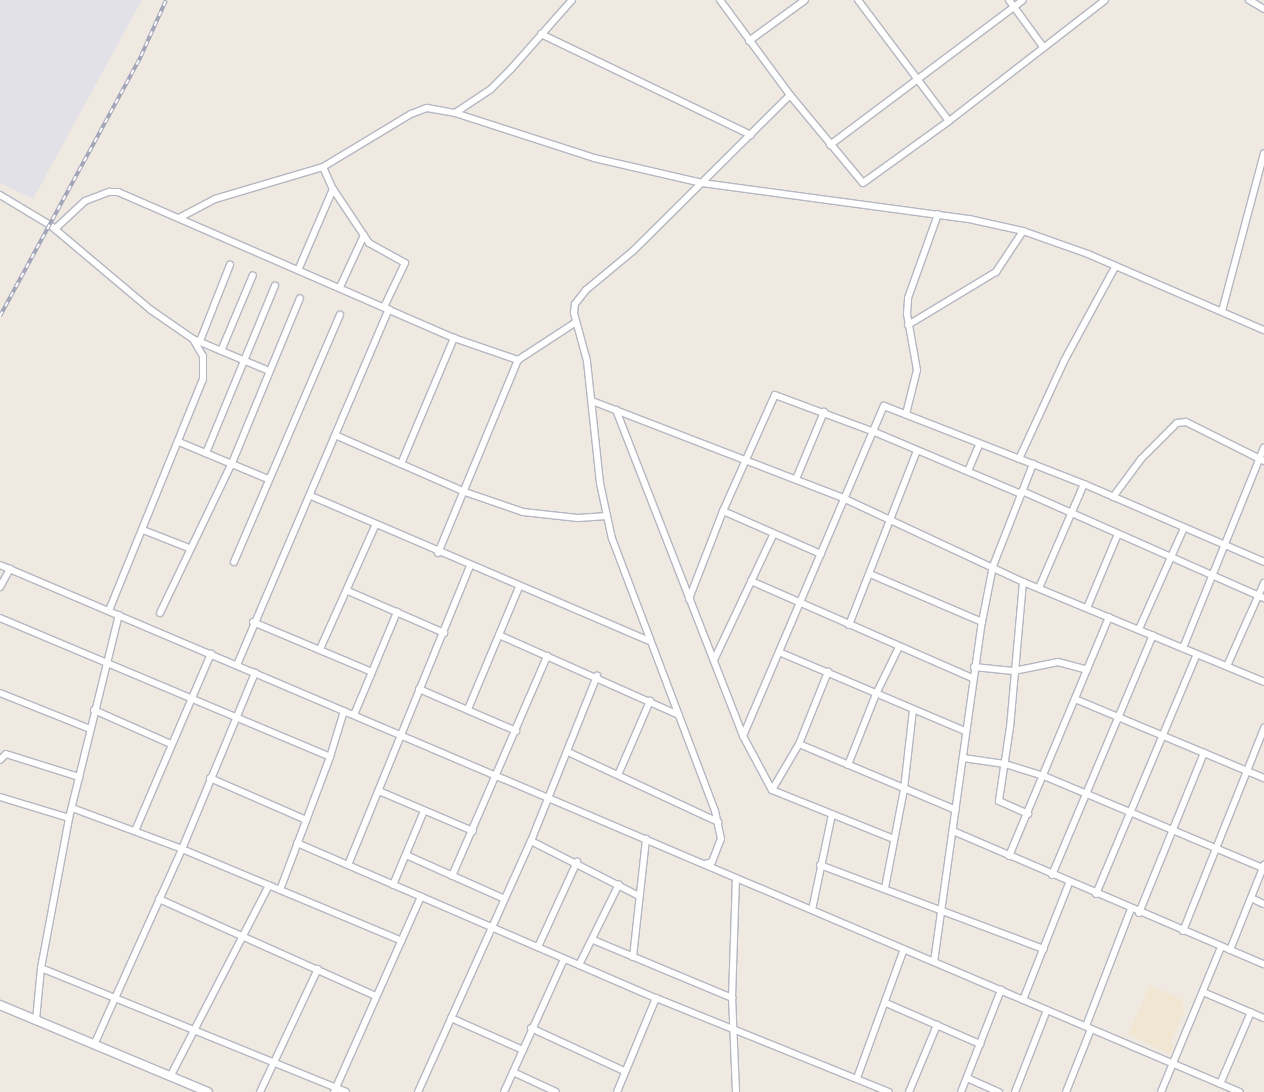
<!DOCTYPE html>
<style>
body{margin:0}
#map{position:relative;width:1264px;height:1092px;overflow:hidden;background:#efe9e1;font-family:"Titillium Web",sans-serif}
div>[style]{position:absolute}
.industrial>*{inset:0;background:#e3e1e8}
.education>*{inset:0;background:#f0e6d1}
.roads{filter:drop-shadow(1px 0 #b4b7c1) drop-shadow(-1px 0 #b4b7c1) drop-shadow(0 1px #b4b7c1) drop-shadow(0 -1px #b4b7c1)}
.minor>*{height:6px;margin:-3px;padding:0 3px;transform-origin:3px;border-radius:3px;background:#fff}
.tertiary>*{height:8px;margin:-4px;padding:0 4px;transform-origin:4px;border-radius:4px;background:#fff}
.rail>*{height:4px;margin-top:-2px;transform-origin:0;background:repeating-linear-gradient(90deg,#fff 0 5.5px,#a3a6b8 0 11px);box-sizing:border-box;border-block:1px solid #a3a6b8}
span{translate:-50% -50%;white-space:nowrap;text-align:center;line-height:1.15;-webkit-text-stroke:4px #fff;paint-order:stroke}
</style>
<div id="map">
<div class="industrial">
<i style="clip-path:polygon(0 0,142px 0,33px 199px,0 183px)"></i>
</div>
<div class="education">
<i style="clip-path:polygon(1150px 985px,1184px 1001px,1181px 1008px,1185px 1010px,1170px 1043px,1174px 1045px,1170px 1054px,1128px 1034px)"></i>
</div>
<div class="roads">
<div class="minor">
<i style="left:720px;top:0;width:118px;rotate:53.6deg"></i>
<i style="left:790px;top:95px;width:114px;rotate:50.3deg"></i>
<i style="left:863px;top:183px;width:106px;rotate:-35.8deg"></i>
<i style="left:949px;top:121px;width:197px;rotate:-37.8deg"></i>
<i style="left:858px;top:0;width:151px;rotate:53.1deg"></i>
<i style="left:1009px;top:0;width:59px;rotate:53.9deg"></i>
<i style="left:1249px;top:0;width:17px;rotate:31deg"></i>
<i style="left:541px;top:34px;width:233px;rotate:25.7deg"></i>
<i style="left:749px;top:41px;width:69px;rotate:-36.2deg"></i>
<i style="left:455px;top:113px;width:43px;rotate:-33.7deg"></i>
<i style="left:491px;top:89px;width:28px;rotate:-45deg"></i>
<i style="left:511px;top:69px;width:92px;rotate:-48.5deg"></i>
<i style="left:830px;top:145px;width:241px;rotate:-36.9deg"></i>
<i style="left:323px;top:167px;width:24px;rotate:66deg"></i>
<i style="left:333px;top:189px;width:65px;rotate:56.3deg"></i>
<i style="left:369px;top:243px;width:41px;rotate:29.1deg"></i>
<i style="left:405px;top:263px;width:49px;rotate:115.5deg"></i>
<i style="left:0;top:195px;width:58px;rotate:31deg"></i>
<i style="left:50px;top:225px;width:132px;rotate:40.1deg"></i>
<i style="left:151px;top:310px;width:51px;rotate:34.6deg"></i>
<i style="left:193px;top:339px;width:20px;rotate:60deg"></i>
<i style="left:203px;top:356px;width:23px;rotate:90deg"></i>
<i style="left:203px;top:379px;width:250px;rotate:112.1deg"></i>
<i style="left:179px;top:218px;width:41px;rotate:-27.8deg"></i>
<i style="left:215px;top:199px;width:113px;rotate:-16.5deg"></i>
<i style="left:323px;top:167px;width:103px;rotate:-31.1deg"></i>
<i style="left:411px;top:114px;width:17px;rotate:-21deg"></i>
<i style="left:427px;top:108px;width:28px;rotate:10deg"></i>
<i style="left:455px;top:113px;width:146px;rotate:17.9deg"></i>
<i style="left:594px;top:158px;width:111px;rotate:13deg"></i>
<i style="left:702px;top:183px;width:269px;rotate:7.7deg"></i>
<i style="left:969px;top:219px;width:55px;rotate:12.5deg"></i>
<i style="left:1023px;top:231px;width:69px;rotate:19.5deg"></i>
<i style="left:1088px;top:254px;width:192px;rotate:23.4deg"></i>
<i style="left:55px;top:229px;width:41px;rotate:-43deg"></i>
<i style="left:85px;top:201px;width:26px;rotate:-21deg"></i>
<i style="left:109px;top:192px;width:9px"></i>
<i style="left:118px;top:192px;width:366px;rotate:23.5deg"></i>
<i style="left:454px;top:338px;width:68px;rotate:19deg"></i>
<i style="left:518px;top:360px;width:69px;rotate:-33.2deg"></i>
<i style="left:299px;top:268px;width:86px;rotate:-66.7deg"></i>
<i style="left:340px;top:287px;width:57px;rotate:-65.2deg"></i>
<i style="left:1222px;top:311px;width:163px;rotate:-75.1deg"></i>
<i style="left:908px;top:325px;width:103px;rotate:-31.1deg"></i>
<i style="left:996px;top:272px;width:49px;rotate:-56.6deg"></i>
<i style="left:193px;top:339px;width:82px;rotate:22.8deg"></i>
<i style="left:200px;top:341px;width:82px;rotate:-68.5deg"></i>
<i style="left:221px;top:351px;width:82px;rotate:-67.2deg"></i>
<i style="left:592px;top:401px;width:269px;rotate:21.1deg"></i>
<i style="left:843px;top:498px;width:199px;rotate:25deg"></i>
<i style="left:1023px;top:582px;width:261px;rotate:22.5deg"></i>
<i style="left:616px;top:410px;width:350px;rotate:68.7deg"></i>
<i style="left:743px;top:736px;width:61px;rotate:61.8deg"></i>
<i style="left:772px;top:790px;width:131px;rotate:21.9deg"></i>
<i style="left:906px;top:414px;width:45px;rotate:-76deg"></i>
<i style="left:917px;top:370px;width:57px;rotate:-100.1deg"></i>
<i style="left:907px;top:314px;width:16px;rotate:-86deg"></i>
<i style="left:908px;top:298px;width:89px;rotate:-70.3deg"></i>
<i style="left:335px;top:435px;width:142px;rotate:23.7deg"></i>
<i style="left:465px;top:492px;width:61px;rotate:19deg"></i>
<i style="left:523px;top:512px;width:55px;rotate:6.2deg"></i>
<i style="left:578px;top:518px;width:29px;rotate:-4deg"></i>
<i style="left:179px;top:442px;width:96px;rotate:22.6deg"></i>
<i style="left:206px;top:453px;width:181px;rotate:-67.6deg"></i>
<i style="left:1019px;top:459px;width:108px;rotate:-65.3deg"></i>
<i style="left:1064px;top:361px;width:107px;rotate:-61.5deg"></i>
<i style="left:401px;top:464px;width:137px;rotate:-67.2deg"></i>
<i style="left:968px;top:471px;width:28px;rotate:-67deg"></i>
<i style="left:796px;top:479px;width:73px;rotate:-67.3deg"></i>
<i style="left:1022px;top:491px;width:265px;rotate:23.9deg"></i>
<i style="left:311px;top:496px;width:369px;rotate:23.2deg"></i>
<i style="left:1113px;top:497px;width:47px;rotate:-53.6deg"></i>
<i style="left:1141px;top:459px;width:51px;rotate:-45deg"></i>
<i style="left:1177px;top:423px;width:9px;rotate:-6deg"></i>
<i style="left:1186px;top:422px;width:87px;rotate:26.6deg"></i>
<i style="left:723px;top:511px;width:107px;rotate:23.7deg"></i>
<i style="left:143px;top:530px;width:49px;rotate:21.4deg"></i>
<i style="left:438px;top:553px;width:209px;rotate:-67.5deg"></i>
<i style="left:234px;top:562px;width:269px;rotate:-66.8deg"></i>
<i style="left:0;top:565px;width:1347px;rotate:23.03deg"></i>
<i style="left:870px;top:574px;width:122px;rotate:23.2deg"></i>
<i style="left:751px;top:581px;width:241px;rotate:23.7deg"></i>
<i style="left:1023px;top:582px;width:146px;rotate:95.1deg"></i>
<i style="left:1010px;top:727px;width:75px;rotate:98.5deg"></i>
<i style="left:999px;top:801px;width:32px;rotate:24deg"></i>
<i style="left:0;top:587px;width:21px;rotate:-61deg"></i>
<i style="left:1039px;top:588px;width:113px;rotate:-66.6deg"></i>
<i style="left:348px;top:591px;width:105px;rotate:23.6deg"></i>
<i style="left:689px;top:599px;width:94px;rotate:-68.9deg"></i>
<i style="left:723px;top:511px;width:127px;rotate:-65.9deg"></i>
<i style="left:775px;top:395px;width:103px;rotate:20.4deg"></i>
<i style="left:872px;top:431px;width:162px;rotate:22.9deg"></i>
<i style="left:1087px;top:608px;width:80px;rotate:-67.3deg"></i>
<i style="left:160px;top:613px;width:166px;rotate:-64.4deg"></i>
<i style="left:232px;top:463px;width:178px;rotate:-67.6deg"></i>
<i style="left:0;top:618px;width:358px;rotate:22.8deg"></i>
<i style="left:253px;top:622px;width:129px;rotate:22.8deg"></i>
<i style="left:849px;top:625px;width:187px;rotate:-68.7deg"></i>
<i style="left:1139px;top:629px;width:111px;rotate:-66deg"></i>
<i style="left:499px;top:635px;width:197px;rotate:24deg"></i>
<i style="left:1183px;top:648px;width:216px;rotate:-68deg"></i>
<i style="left:320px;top:649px;width:135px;rotate:-65.9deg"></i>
<i style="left:779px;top:652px;width:202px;rotate:23deg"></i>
<i style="left:714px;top:660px;width:140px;rotate:-64.7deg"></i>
<i style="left:237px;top:665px;width:387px;rotate:-66.9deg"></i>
<i style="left:1227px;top:666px;width:91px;rotate:-66deg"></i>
<i style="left:974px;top:667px;width:40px;rotate:5.7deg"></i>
<i style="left:1014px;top:671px;width:45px;rotate:-11.6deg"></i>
<i style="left:1058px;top:662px;width:30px;rotate:15deg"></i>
<i style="left:419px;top:689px;width:106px;rotate:23.4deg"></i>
<i style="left:0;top:693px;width:97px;rotate:21.8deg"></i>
<i style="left:1075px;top:699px;width:205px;rotate:22.7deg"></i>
<i style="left:468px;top:709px;width:132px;rotate:-67.3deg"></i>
<i style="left:94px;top:710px;width:84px;rotate:23.8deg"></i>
<i style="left:354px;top:715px;width:112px;rotate:-67.3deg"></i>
<i style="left:743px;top:736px;width:359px;rotate:-66.9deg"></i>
<i style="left:884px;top:406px;width:215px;rotate:21.3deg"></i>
<i style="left:1084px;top:484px;width:196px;rotate:23.4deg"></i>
<i style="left:799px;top:744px;width:170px;rotate:22.8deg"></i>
<i style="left:568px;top:752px;width:166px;rotate:25deg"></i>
<i style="left:963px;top:758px;width:42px;rotate:8.1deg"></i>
<i style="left:1005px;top:764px;width:41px;rotate:17.1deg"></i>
<i style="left:1044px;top:776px;width:238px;rotate:22.8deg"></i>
<i style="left:0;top:760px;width:8px;rotate:-45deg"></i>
<i style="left:6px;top:754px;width:77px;rotate:17.5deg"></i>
<i style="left:848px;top:765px;width:76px;rotate:-68.5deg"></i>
<i style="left:876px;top:694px;width:52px;rotate:-63.9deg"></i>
<i style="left:618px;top:775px;width:81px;rotate:-66.6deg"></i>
<i style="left:210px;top:778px;width:105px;rotate:23.6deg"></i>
<i style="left:772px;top:790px;width:53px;rotate:-59.6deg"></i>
<i style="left:799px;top:744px;width:78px;rotate:-68.1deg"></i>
<i style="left:379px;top:791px;width:102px;rotate:23.1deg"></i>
<i style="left:0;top:797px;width:72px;rotate:16.9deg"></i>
<i style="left:72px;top:808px;width:117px;rotate:20.4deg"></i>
<i style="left:182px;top:849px;width:238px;rotate:22.7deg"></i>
<i style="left:135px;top:831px;width:193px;rotate:-66.8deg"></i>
<i style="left:953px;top:831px;width:338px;rotate:23.2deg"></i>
<i style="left:531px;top:841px;width:121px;rotate:27deg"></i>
<i style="left:297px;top:843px;width:391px;rotate:23.4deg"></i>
<i style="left:656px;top:998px;width:251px;rotate:22deg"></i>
<i style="left:406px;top:855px;width:108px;rotate:24deg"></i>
<i style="left:1009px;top:856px;width:259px;rotate:-67.3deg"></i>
<i style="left:705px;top:864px;width:7px;rotate:-16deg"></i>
<i style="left:712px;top:862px;width:25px;rotate:-69deg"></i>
<i style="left:721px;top:839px;width:29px;rotate:-102deg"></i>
<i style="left:715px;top:811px;width:291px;rotate:-110.7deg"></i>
<i style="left:612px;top:539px;width:57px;rotate:-102.1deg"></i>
<i style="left:600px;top:483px;width:123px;rotate:-96.1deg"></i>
<i style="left:587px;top:361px;width:50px;rotate:-105.2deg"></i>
<i style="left:574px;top:313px;width:9px;rotate:-84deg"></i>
<i style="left:575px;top:304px;width:18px;rotate:-52deg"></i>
<i style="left:586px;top:290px;width:61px;rotate:-39.7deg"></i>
<i style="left:633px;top:251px;width:221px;rotate:-44.8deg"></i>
<i style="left:348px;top:865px;width:323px;rotate:-67.8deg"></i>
<i style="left:820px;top:865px;width:239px;rotate:20.6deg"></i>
<i style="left:1052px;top:875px;width:260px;rotate:-67.2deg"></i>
<i style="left:452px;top:876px;width:240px;rotate:-66.6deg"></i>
<i style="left:393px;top:885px;width:80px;rotate:-67.3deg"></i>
<i style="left:885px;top:888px;width:101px;rotate:-79.1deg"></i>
<i style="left:904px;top:789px;width:80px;rotate:-83.5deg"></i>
<i style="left:280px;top:890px;width:142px;rotate:-69.4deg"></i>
<i style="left:330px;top:757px;width:48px;rotate:-73.1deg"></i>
<i style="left:1096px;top:894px;width:260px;rotate:-67.2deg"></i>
<i style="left:1251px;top:898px;width:14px;rotate:25deg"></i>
<i style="left:159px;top:899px;width:238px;rotate:24.1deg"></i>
<i style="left:812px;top:910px;width:98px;rotate:-78.2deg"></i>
<i style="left:1139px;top:913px;width:173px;rotate:-67.9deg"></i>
<i style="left:1183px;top:931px;width:219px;rotate:-68.2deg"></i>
<i style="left:593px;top:940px;width:151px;rotate:22.6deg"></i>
<i style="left:538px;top:947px;width:94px;rotate:-65.4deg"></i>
<i style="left:1230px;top:950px;width:92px;rotate:-68.2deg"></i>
<i style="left:633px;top:957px;width:119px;rotate:-83.7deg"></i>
<i style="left:934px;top:962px;width:343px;rotate:-82deg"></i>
<i style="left:982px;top:622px;width:57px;rotate:-78.9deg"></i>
<i style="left:993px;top:566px;width:110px;rotate:-68.6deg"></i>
<i style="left:579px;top:965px;width:90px;rotate:-63.7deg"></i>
<i style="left:41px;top:968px;width:329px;rotate:22.1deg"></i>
<i style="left:1203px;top:992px;width:66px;rotate:23.1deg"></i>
<i style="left:1023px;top:1000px;width:126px;rotate:-68.5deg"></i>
<i style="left:886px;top:1003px;width:103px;rotate:23.6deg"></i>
<i style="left:451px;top:1018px;width:79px;rotate:24deg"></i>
<i style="left:36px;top:1020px;width:52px;rotate:-84.5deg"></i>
<i style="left:41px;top:968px;width:153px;rotate:-79.4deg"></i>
<i style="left:69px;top:818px;width:209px;rotate:-76.2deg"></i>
<i style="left:1086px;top:1026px;width:125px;rotate:-69deg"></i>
<i style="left:531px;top:1028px;width:102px;rotate:24.8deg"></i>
<i style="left:94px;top:1045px;width:215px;rotate:-65.8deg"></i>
<i style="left:182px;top:849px;width:191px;rotate:-67.5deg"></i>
<i style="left:513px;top:1072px;width:47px;rotate:24.9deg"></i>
<i style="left:170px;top:1077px;width:216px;rotate:-62.7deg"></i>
<i style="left:857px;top:1078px;width:137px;rotate:-70deg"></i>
<i style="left:967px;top:1078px;width:35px;rotate:24deg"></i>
<i style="left:1220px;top:1084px;width:78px;rotate:-66.7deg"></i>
<i style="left:260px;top:1092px;width:136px;rotate:-64.8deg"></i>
<i style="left:334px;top:1092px;width:214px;rotate:-66deg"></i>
<i style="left:418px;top:1092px;width:275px;rotate:-65.8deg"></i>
<i style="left:531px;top:841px;width:178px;rotate:-68.2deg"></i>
<i style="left:504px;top:1092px;width:146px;rotate:-65.7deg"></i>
<i style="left:617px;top:1092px;width:102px;rotate:-67.5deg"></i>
<i style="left:736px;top:1092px;width:94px;rotate:-92.4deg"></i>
<i style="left:732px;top:998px;width:120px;rotate:-88.1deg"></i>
<i style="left:909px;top:1092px;width:73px;rotate:-67.3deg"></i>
<i style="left:961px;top:1092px;width:110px;rotate:-68.6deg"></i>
<i style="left:1015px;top:1092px;width:88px;rotate:-68.7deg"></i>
<i style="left:1066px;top:1092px;width:68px;rotate:-68.4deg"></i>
<i style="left:1161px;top:1092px;width:157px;rotate:-67.5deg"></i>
</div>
<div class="tertiary">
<i style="left:0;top:1005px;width:225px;rotate:22.7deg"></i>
</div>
</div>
<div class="rail">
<i style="left:0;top:316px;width:296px;rotate:-61.5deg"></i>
<i style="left:141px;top:56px;width:61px;rotate:-65.9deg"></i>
</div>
</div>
